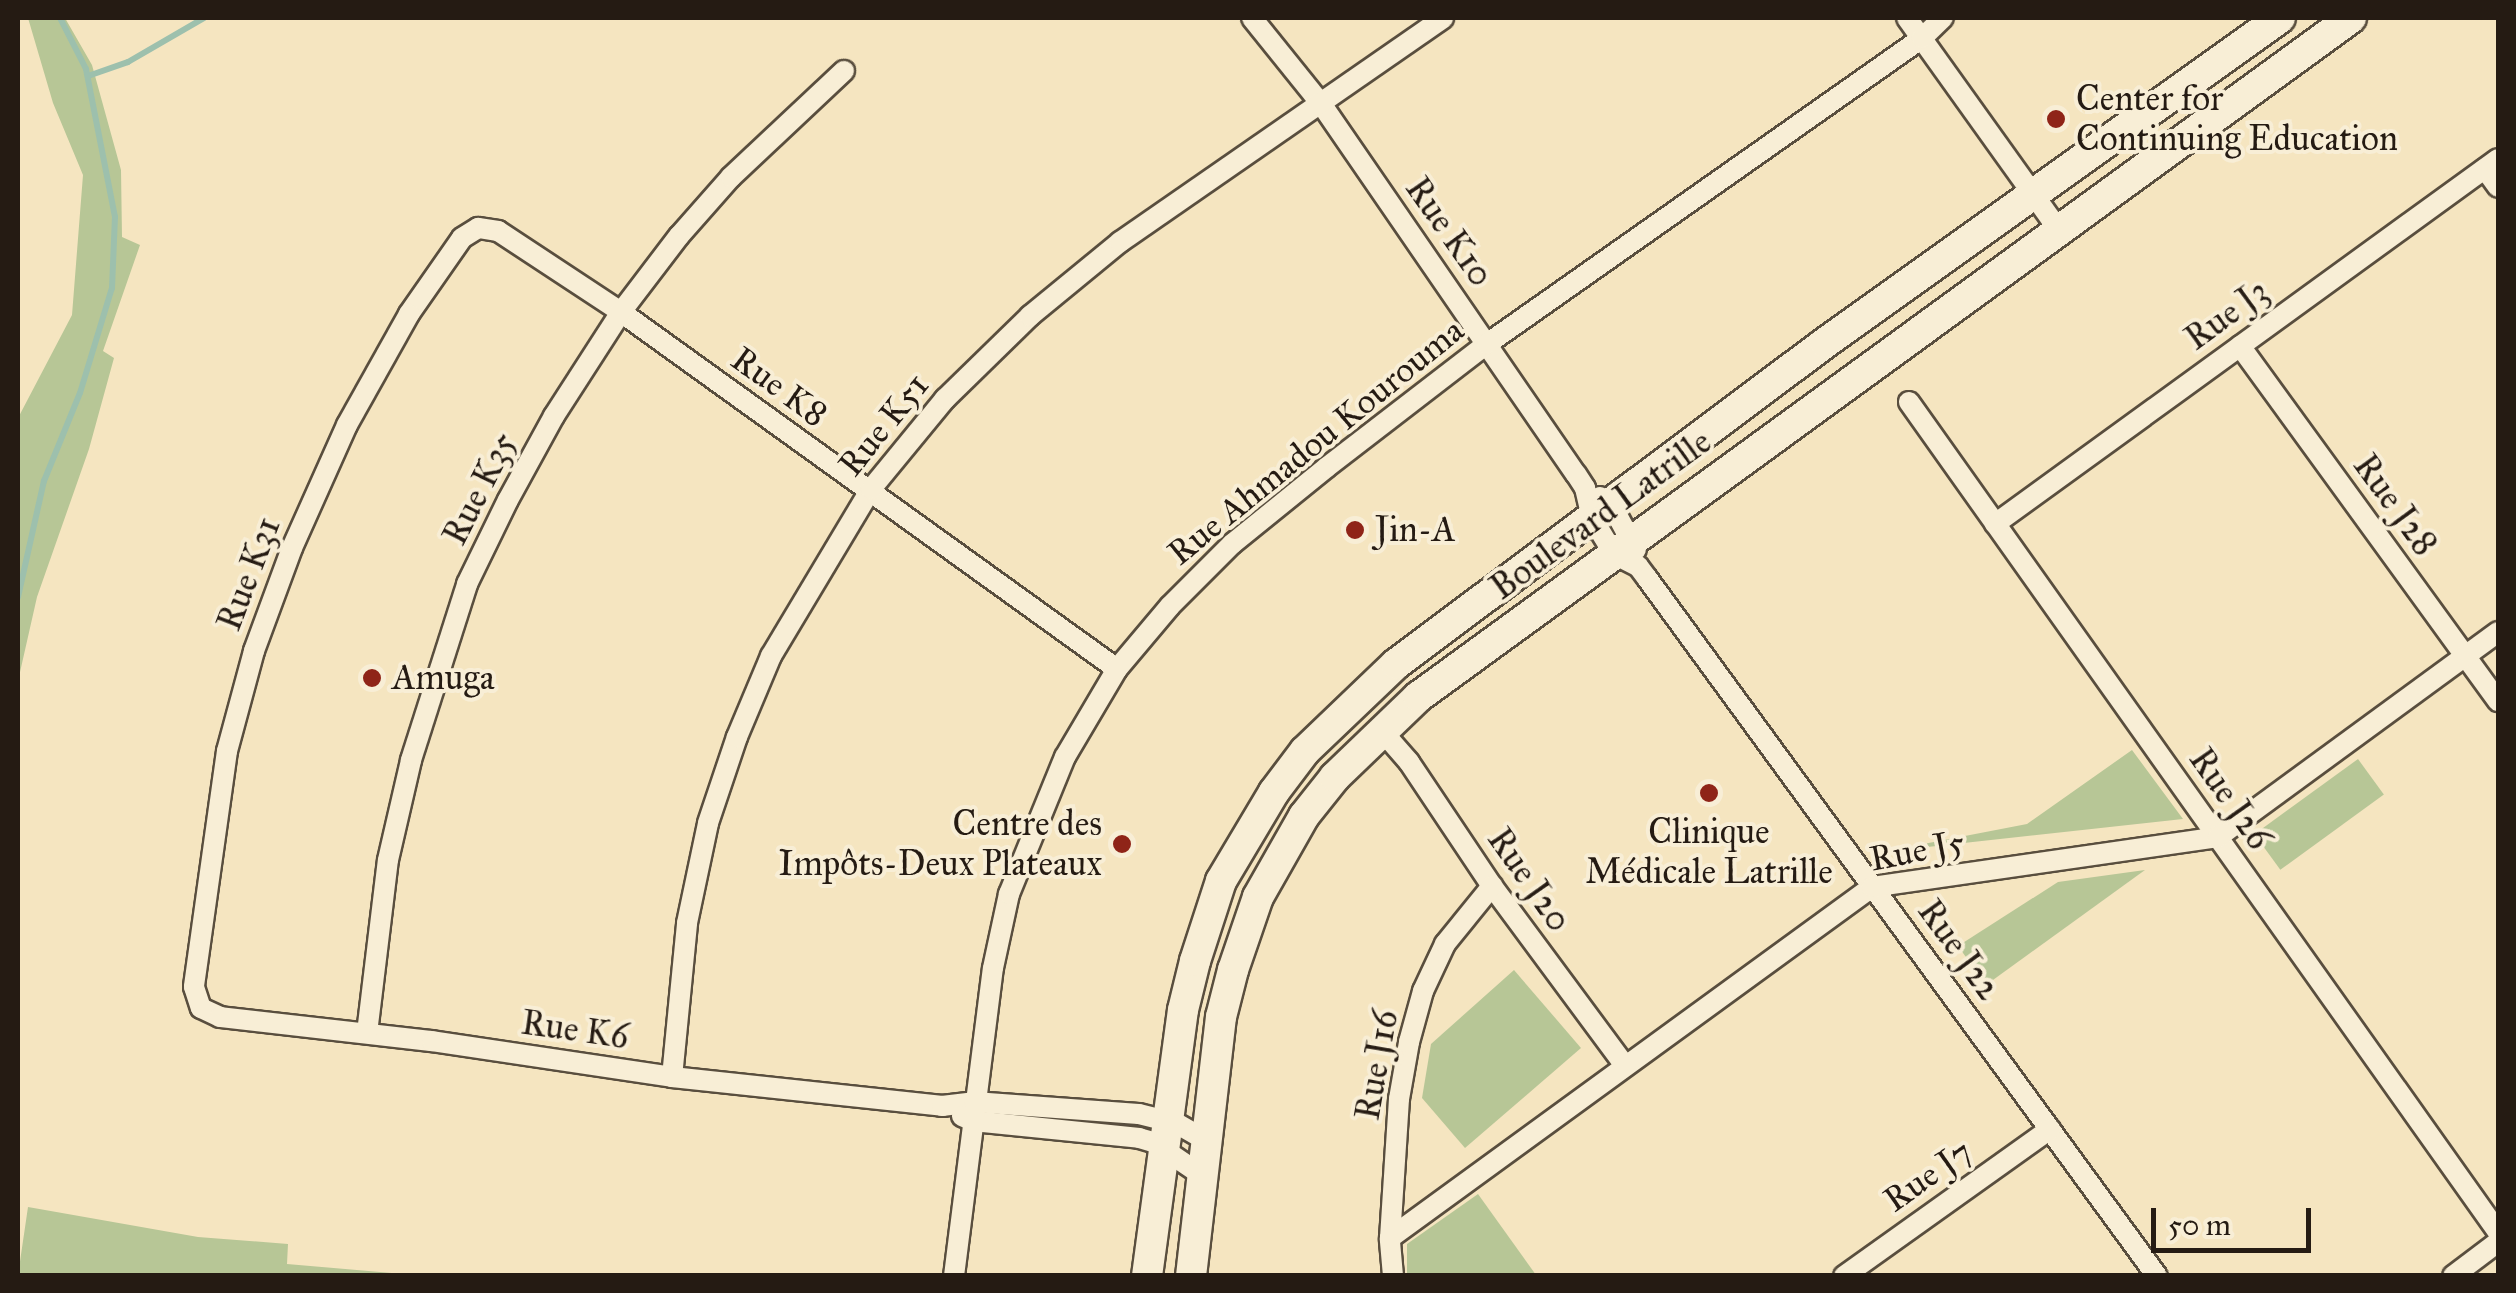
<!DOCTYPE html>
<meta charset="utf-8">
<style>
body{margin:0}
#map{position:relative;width:2516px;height:1293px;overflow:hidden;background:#f5e5c0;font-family:"IM FELL Great Primer",serif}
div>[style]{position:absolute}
.green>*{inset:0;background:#b7c696;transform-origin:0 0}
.stream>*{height:6px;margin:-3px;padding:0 3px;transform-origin:3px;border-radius:3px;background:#9dc0ad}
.roads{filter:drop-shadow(2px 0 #594e3e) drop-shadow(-2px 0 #594e3e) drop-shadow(0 2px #594e3e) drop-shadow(0 -2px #594e3e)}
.street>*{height:20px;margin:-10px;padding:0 10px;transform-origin:10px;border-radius:10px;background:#f8eed6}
.secondary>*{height:30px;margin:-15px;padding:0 15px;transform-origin:15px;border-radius:15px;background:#f8eed6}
.dots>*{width:28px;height:28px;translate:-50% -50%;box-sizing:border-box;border:5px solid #f8eed6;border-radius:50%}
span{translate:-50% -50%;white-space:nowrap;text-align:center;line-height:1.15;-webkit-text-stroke:8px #f8eed6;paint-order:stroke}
.poi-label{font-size:35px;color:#251b13}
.left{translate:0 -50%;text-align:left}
.right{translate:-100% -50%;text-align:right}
.street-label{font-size:35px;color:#251b13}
.frame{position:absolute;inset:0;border:20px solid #251b13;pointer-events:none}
.scale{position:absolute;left:2151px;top:1208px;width:160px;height:45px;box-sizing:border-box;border:5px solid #251b13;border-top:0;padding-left:12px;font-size:30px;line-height:35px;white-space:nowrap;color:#251b13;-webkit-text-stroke:8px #f8eed6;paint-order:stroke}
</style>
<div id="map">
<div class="green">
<i style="clip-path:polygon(28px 18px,65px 18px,92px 65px,121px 170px,122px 237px,140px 245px,103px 351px,114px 358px,89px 449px,37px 597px,18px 681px,18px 418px,72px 315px,83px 175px,53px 103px)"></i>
<i style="clip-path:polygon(2132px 750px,2183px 819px,1882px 852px,2027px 824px)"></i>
<i style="left:2358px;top:759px;width:44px;height:128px;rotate:54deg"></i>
<i style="clip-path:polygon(2145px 870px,1986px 985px,1958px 946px,2058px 882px)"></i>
<i style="clip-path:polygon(1514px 970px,1581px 1048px,1465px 1148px,1422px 1098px,1431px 1044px)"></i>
<i style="clip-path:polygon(1478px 1194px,1536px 1275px,1407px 1275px,1407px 1244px)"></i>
<i style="clip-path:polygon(28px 1207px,198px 1237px,288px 1244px,287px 1264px,415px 1275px,18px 1275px)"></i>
</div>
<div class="stream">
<i style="left:88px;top:76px;width:42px;rotate:-19.3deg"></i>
<i style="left:128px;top:62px;width:88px;rotate:-30.1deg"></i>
<i style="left:18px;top:597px;width:119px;rotate:-77.4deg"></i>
<i style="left:44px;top:481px;width:95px;rotate:-67.8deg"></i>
<i style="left:80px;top:393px;width:110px;rotate:-73.1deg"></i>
<i style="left:112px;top:288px;width:71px;rotate:-87.6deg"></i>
<i style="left:115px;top:217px;width:151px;rotate:-101.1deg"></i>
<i style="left:86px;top:69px;width:57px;rotate:-117deg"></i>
</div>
<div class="roads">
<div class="street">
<i style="left:1252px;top:18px;width:112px;rotate:51.2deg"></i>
<i style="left:1322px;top:105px;width:448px;rotate:55.5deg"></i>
<i style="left:1576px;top:474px;width:17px;rotate:57deg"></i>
<i style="left:1585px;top:488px;width:31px;rotate:77deg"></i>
<i style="left:1592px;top:518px;width:42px;rotate:58.6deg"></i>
<i style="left:1614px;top:554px;width:27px;rotate:27deg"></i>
<i style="left:1638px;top:566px;width:15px;rotate:53deg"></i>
<i style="left:1647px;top:578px;width:864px;rotate:53.85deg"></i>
<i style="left:1907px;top:18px;width:261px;rotate:54.4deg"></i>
<i style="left:2485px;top:169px;width:22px;rotate:54deg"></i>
<i style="left:2240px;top:346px;width:439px;rotate:54deg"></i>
<i style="left:1909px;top:402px;width:1018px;rotate:54.64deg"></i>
<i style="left:1600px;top:497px;width:13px;rotate:32deg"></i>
<i style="left:1611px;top:504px;width:52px;rotate:61.5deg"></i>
<i style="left:1995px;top:524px;width:621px;rotate:-35.97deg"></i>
<i style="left:1117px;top:669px;width:611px;rotate:-144.26deg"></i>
<i style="left:621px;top:312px;width:147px;rotate:-146.6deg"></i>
<i style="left:498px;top:231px;width:20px;rotate:-171deg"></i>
<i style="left:478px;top:228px;width:19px;rotate:148deg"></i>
<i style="left:462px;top:238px;width:93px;rotate:124.9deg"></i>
<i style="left:409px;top:314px;width:127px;rotate:119.2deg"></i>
<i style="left:347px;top:425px;width:135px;rotate:114.1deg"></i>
<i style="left:292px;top:548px;width:110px;rotate:110.3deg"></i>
<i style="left:254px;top:651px;width:104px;rotate:105.1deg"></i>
<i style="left:227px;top:751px;width:238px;rotate:98deg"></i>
<i style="left:194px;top:987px;width:22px;rotate:72deg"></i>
<i style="left:201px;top:1008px;width:21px;rotate:25deg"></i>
<i style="left:220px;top:1017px;width:213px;rotate:6.5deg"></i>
<i style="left:432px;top:1041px;width:243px;rotate:8.5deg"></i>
<i style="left:672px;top:1077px;width:272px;rotate:6.1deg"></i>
<i style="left:942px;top:1106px;width:32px;rotate:-7deg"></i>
<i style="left:974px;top:1102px;width:165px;rotate:4.2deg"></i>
<i style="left:1139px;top:1114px;width:38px;rotate:14deg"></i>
<i style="left:1176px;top:1123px;width:36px;rotate:30deg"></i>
<i style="left:1382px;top:731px;width:41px;rotate:48.9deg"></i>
<i style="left:1409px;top:762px;width:149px;rotate:56.2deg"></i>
<i style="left:1492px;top:886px;width:224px;rotate:53.5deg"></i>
<i style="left:367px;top:1033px;width:174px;rotate:-83.1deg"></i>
<i style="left:388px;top:860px;width:103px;rotate:-77deg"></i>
<i style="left:411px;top:760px;width:185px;rotate:-72.3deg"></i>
<i style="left:467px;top:584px;width:93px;rotate:-64deg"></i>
<i style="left:508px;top:500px;width:96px;rotate:-61.3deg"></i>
<i style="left:554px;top:416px;width:124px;rotate:-57.2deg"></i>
<i style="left:621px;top:312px;width:96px;rotate:-52.7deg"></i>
<i style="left:679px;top:236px;width:79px;rotate:-48.6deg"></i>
<i style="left:731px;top:177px;width:155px;rotate:-43.2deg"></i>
<i style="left:672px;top:1077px;width:155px;rotate:-84.4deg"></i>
<i style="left:687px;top:923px;width:102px;rotate:-78.1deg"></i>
<i style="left:708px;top:823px;width:91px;rotate:-71.4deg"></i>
<i style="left:737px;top:737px;width:88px;rotate:-67.2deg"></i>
<i style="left:771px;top:656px;width:195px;rotate:-59.1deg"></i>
<i style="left:871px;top:489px;width:117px;rotate:-50.6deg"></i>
<i style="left:945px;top:399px;width:119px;rotate:-44.3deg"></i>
<i style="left:1030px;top:316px;width:117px;rotate:-39.4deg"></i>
<i style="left:1120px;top:242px;width:393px;rotate:-34.7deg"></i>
<i style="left:962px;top:1116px;width:12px;rotate:24deg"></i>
<i style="left:973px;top:1121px;width:167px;rotate:5.8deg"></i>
<i style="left:1139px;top:1138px;width:15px;rotate:16deg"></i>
<i style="left:1153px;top:1142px;width:60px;rotate:34.2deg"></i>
<i style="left:1390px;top:1238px;width:596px;rotate:-36.06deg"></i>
<i style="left:1872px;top:887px;width:350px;rotate:-8.2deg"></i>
<i style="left:2218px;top:837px;width:347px;rotate:-36.2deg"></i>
<i style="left:954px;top:1276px;width:310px;rotate:-82.8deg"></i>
<i style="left:993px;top:968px;width:76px;rotate:-77.8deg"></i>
<i style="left:1009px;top:894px;width:148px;rotate:-67.8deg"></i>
<i style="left:1065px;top:757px;width:102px;rotate:-59.4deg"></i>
<i style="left:1117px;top:669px;width:82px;rotate:-49.9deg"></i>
<i style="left:1170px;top:606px;width:88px;rotate:-45deg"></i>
<i style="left:1232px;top:544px;width:122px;rotate:-39deg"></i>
<i style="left:1327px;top:467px;width:202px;rotate:-37.6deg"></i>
<i style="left:1487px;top:344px;width:532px;rotate:-35.12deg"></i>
<i style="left:1922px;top:38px;width:29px;rotate:-44deg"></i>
<i style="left:1393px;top:1276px;width:38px;rotate:-95deg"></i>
<i style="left:1390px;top:1238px;width:139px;rotate:-86.3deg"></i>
<i style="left:1399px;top:1099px;width:58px;rotate:-80deg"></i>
<i style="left:1409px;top:1042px;width:53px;rotate:-74.6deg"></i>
<i style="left:1423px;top:991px;width:52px;rotate:-64.9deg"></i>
<i style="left:1445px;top:944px;width:75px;rotate:-51deg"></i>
<i style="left:1844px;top:1276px;width:253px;rotate:-35.5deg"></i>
<i style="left:2453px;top:1276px;width:56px;rotate:-37.1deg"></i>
</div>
<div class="secondary">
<i style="left:1147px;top:1276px;width:268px;rotate:-82.3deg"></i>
<i style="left:1183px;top:1010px;width:50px;rotate:-76.2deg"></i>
<i style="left:1195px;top:961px;width:84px;rotate:-72deg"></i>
<i style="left:1221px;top:881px;width:104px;rotate:-59.2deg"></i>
<i style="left:1274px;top:792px;width:51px;rotate:-52.9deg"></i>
<i style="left:1305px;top:751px;width:126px;rotate:-43.7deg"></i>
<i style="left:1396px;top:664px;width:536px;rotate:-36.81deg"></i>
<i style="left:1825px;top:343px;width:559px;rotate:-35.54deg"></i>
<i style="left:1191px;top:1276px;width:261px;rotate:-83.4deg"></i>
<i style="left:1221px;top:1017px;width:49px;rotate:-75.7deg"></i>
<i style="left:1233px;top:970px;width:77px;rotate:-71.1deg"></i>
<i style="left:1258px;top:897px;width:93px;rotate:-60.4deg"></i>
<i style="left:1304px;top:816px;width:50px;rotate:-51.5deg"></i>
<i style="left:1335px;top:777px;width:115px;rotate:-43.9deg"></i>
<i style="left:1418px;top:697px;width:1154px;rotate:-36.05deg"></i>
</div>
</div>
<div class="dots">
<i style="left:2056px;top:119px;background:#8f2418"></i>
<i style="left:1355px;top:530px;background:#8f2418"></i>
<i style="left:372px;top:678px;background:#8f2418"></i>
<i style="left:1709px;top:793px;background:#8f2418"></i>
<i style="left:1122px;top:844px;background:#8f2418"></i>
</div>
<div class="poi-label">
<span class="left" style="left:2076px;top:119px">Center for<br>Continuing Education</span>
<span class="left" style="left:1375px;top:530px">Jin-A</span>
<span class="left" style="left:392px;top:678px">Amuga</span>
<span class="right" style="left:1102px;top:844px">Centre des<br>Impôts-Deux Plateaux</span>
<span style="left:1709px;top:852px">Clinique<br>Médicale Latrille</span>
</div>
<div class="street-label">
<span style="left:1449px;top:232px;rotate:55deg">Rue K10</span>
<span style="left:2227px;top:315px;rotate:-36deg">Rue J3</span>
<span style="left:779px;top:387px;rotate:36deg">Rue K8</span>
<span style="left:884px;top:425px;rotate:-51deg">Rue K51</span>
<span style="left:1316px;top:442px;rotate:-39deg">Rue Ahmadou Kourouma</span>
<span style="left:480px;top:489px;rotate:-63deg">Rue K35</span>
<span style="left:2395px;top:505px;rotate:54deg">Rue J28</span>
<span style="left:1601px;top:515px;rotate:-36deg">Boulevard Latrille</span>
<span style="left:249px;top:574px;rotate:-69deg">Rue K31</span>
<span style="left:2230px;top:799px;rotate:55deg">Rue J26</span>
<span style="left:1917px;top:851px;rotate:-11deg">Rue J5</span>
<span style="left:1529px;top:880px;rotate:55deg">Rue J20</span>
<span style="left:1959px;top:950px;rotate:54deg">Rue J22</span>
<span style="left:575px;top:1030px;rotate:8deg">Rue K6</span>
<span style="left:1377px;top:1065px;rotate:-80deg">Rue J16</span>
<span style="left:1928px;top:1176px;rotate:-35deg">Rue J7</span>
</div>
<div class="frame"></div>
<div class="scale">50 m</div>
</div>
